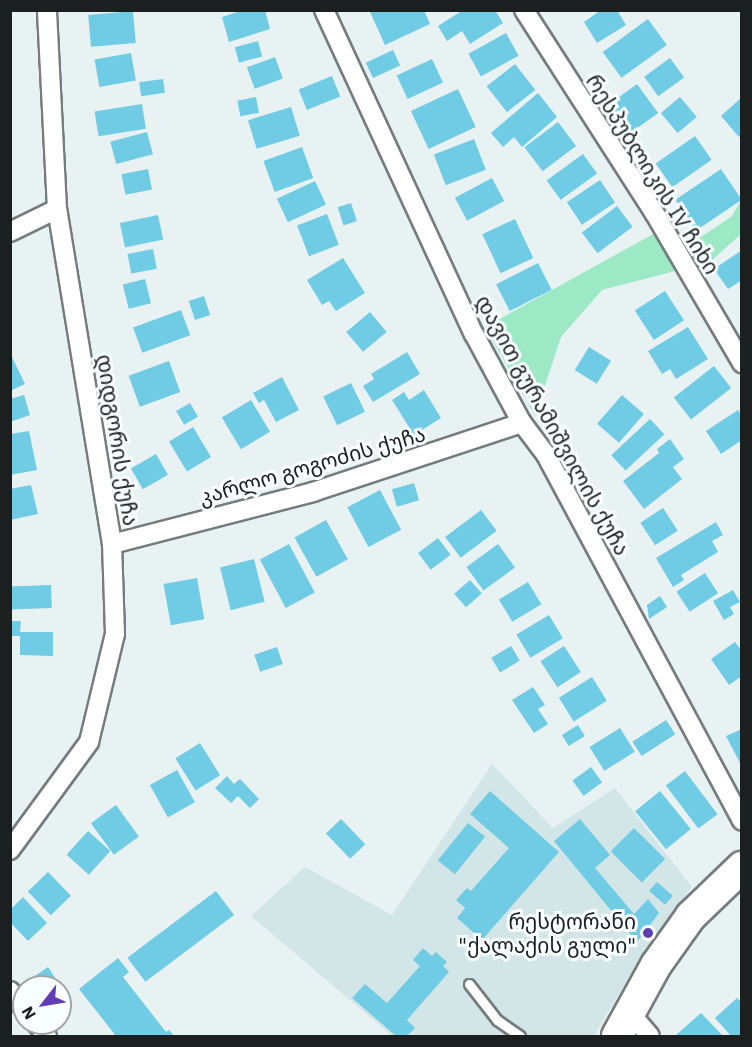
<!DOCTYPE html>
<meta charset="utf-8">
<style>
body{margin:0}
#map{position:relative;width:752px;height:1047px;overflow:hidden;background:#e9f2f3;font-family:"IBM Plex Sans","Noto Sans Georgian",sans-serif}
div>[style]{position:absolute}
.built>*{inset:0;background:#d3e6e7}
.green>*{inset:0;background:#9de9c6}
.building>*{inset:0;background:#70cbe4;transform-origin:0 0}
.roads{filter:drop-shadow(2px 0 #747c7d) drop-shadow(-2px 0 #747c7d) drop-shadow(0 2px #747c7d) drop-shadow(0 -2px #747c7d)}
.lane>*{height:9px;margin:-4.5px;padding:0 4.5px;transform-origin:4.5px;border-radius:4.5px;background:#fff}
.street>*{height:18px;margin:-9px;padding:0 9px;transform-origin:9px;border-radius:9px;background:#fff}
.primary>*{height:30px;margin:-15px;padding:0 15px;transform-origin:15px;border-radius:15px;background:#fff}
.dots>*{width:16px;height:16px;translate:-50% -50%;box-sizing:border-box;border:3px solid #f9ffff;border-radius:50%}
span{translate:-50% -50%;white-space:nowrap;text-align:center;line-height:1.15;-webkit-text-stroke:6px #f9ffff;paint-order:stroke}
.street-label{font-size:21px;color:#1c1f1f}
.poi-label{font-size:21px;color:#1c1f1f}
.right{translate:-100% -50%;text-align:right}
.frame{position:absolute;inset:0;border:12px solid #1c1f1f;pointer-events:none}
.north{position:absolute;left:12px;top:975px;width:60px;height:60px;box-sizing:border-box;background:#f9ffff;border:2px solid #a1a5a5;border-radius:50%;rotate:239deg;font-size:16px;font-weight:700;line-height:24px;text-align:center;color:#1c1f1f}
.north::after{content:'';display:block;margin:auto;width:21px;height:27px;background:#603eb6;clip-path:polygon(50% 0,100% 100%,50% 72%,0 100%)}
</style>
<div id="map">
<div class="built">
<i style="clip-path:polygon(492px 764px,553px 828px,615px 788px,692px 887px,644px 952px,594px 1036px,392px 1036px,251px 916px,305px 867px,392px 915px)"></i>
</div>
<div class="green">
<i style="clip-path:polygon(741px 201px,741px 234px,710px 262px,602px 290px,561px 337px,535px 416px,485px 327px,664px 228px,678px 252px,731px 217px)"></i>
</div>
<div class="building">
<i style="clip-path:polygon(244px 10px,265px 10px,270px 29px,229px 42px,222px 17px)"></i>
<i style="clip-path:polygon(374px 10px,424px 10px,430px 24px,385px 45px,370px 12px)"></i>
<i style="clip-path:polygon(463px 10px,495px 10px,503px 23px,470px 44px,462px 31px,447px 41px,438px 26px)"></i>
<i style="clip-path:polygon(601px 10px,617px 10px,626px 25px,597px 43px,584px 22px)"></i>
<i style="left:133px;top:11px;width:32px;height:45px;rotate:85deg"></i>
<i style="left:648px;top:19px;width:32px;height:56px;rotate:54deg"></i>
<i style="left:506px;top:33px;width:26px;height:43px;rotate:61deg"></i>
<i style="left:258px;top:41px;width:16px;height:24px;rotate:75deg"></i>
<i style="left:393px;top:50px;width:17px;height:30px;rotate:65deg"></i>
<i style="left:131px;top:53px;width:28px;height:37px;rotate:80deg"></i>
<i style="left:275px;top:57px;width:23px;height:30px;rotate:70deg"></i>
<i style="left:670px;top:58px;width:24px;height:32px;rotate:54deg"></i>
<i style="left:432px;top:59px;width:26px;height:39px;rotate:65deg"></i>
<i style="left:515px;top:64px;width:33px;height:36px;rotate:52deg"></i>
<i style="left:332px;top:76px;width:22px;height:36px;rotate:68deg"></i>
<i style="left:163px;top:79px;width:14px;height:24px;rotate:82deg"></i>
<i style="left:637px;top:84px;width:36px;height:34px;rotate:54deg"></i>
<i style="left:458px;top:89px;width:42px;height:52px;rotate:65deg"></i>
<i style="clip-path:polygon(538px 93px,557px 117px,522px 147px,514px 137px,503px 147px,491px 133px)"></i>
<i style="left:256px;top:97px;width:16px;height:19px;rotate:79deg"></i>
<i style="left:680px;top:97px;width:26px;height:25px;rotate:50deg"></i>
<i style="clip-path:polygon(742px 97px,742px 134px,739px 137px,721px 116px)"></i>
<i style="left:142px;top:104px;width:25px;height:48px;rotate:81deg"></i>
<i style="left:291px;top:107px;width:30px;height:45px;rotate:73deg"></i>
<i style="left:558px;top:122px;width:30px;height:42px;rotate:53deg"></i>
<i style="left:147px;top:132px;width:23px;height:38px;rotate:75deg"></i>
<i style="left:695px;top:136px;width:29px;height:48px;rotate:55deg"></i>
<i style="left:474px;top:139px;width:33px;height:43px;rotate:69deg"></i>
<i style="left:302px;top:147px;width:33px;height:41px;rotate:70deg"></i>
<i style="left:583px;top:154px;width:24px;height:45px;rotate:54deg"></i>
<i style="left:148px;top:169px;width:21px;height:27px;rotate:79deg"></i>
<i style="left:721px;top:169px;width:37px;height:55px;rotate:56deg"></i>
<i style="left:492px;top:178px;width:26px;height:42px;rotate:62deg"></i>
<i style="left:600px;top:180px;width:27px;height:40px;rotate:56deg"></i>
<i style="left:315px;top:181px;width:26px;height:42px;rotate:65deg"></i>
<i style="left:351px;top:203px;width:19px;height:14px;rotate:72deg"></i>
<i style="left:617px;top:206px;width:26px;height:44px;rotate:53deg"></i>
<i style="left:327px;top:214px;width:33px;height:32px;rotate:69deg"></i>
<i style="left:158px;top:215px;width:25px;height:39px;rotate:78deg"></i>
<i style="left:515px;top:219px;width:43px;height:36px;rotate:65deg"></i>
<i style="left:153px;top:249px;width:20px;height:26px;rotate:79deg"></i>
<i style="clip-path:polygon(742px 250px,742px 280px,728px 289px,714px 269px)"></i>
<i style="clip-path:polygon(343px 258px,365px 293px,336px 311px,329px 301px,322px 305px,307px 280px)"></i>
<i style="left:538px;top:263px;width:30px;height:47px;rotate:63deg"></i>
<i style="left:145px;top:279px;width:25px;height:23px;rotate:76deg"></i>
<i style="left:665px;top:291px;width:35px;height:36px;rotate:57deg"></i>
<i style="left:204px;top:296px;width:20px;height:16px;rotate:72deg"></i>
<i style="left:181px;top:310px;width:27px;height:51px;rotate:70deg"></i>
<i style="left:370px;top:312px;width:26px;height:31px;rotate:50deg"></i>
<i style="clip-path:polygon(688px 327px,708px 359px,676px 379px,670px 369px,662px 374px,648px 351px)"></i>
<i style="left:589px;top:347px;width:26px;height:27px;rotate:32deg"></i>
<i style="clip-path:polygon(407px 352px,420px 374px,373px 402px,363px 386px,374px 379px,371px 374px)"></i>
<i style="clip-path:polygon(10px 353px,25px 384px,10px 391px)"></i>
<i style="left:169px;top:361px;width:33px;height:43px;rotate:70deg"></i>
<i style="left:714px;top:366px;width:28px;height:51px;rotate:52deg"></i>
<i style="clip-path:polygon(282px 377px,299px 410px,276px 422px,264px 400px,259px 403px,253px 393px)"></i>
<i style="left:351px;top:383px;width:32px;height:31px;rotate:64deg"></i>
<i style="clip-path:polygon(424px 390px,441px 418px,414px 435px,392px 400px,404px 392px,409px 400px)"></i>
<i style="clip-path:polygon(24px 395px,30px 415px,10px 422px,10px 399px)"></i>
<i style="left:622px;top:395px;width:29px;height:38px;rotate:41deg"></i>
<i style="left:251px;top:400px;width:37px;height:34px;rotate:59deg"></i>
<i style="left:190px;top:403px;width:16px;height:16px;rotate:60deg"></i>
<i style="clip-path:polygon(738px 410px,742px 416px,742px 440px,721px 454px,706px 431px)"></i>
<i style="left:650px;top:419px;width:21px;height:53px;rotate:47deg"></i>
<i style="left:193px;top:427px;width:35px;height:28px;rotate:59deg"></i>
<i style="clip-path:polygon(29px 431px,37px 470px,10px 475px,10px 434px)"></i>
<i style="clip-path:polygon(670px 439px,684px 459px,673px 467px,682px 479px,644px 509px,623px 481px,659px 453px,657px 449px)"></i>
<i style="left:156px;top:454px;width:24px;height:29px;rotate:60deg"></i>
<i style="left:414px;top:483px;width:18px;height:23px;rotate:74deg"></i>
<i style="clip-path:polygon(31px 485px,38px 514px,10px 520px,10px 489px)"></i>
<i style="left:380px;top:490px;width:45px;height:37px;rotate:62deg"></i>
<i style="left:663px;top:508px;width:27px;height:27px;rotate:57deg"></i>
<i style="left:481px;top:510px;width:26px;height:45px;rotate:53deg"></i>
<i style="left:326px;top:520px;width:45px;height:36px;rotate:61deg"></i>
<i style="clip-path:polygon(716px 522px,723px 535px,712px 541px,718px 552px,681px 575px,684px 580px,673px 587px,656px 558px)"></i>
<i style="left:438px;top:538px;width:21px;height:25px;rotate:53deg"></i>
<i style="left:289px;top:544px;width:55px;height:33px;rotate:62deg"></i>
<i style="left:498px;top:544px;width:29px;height:39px;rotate:54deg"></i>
<i style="left:254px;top:559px;width:44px;height:35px;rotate:76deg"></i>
<i style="left:705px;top:573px;width:24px;height:34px;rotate:57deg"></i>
<i style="left:197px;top:578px;width:42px;height:34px;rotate:80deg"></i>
<i style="left:470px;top:580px;width:18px;height:21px;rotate:49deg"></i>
<i style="left:528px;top:582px;width:26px;height:34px;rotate:59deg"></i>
<i style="left:51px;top:585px;width:23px;height:41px;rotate:88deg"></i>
<i style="clip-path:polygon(733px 590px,740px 602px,730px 607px,734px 614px,724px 620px,713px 601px)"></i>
<i style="clip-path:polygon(660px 596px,667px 607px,649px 619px,647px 605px)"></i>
<i style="left:549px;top:615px;width:27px;height:38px;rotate:59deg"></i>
<i style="clip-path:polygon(10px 621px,21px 621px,20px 632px,53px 632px,53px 656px,20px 655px,20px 636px,10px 636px)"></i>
<i style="clip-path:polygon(735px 642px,742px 651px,742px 676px,729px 685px,711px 659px)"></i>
<i style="left:511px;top:646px;width:17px;height:23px;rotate:59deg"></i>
<i style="left:564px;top:646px;width:31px;height:28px;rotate:57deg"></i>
<i style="left:277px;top:647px;width:18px;height:24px;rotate:71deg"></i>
<i style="left:592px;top:677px;width:28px;height:39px;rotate:58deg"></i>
<i style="clip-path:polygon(533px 687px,545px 705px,538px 709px,548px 724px,534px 733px,512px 700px)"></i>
<i style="left:666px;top:720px;width:17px;height:40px;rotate:57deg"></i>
<i style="left:578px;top:725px;width:13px;height:19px;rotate:58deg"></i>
<i style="left:620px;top:728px;width:28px;height:36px;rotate:58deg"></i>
<i style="clip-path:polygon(742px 729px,742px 767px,726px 736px)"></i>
<i style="left:200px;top:743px;width:38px;height:29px;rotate:58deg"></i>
<i style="left:591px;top:767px;width:19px;height:23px;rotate:54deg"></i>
<i style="left:177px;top:770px;width:37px;height:31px;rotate:61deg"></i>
<i style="left:685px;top:771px;width:54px;height:24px;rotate:53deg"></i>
<i style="clip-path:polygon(227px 776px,234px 784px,240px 779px,259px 799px,250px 808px,238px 796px,231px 803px,215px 788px)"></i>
<i style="clip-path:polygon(490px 791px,559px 852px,482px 940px,457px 918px,465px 908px,456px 900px,467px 888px,471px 891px,509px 848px,470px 814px)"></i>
<i style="left:660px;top:791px;width:49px;height:32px;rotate:51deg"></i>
<i style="left:116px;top:805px;width:39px;height:31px;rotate:54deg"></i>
<i style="left:341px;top:819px;width:35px;height:21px;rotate:46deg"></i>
<i style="clip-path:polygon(580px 819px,610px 855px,595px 868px,634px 914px,648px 899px,659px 913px,637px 942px,554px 841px)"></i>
<i style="left:468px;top:823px;width:22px;height:48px;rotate:39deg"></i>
<i style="left:634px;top:828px;width:44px;height:33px;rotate:45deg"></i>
<i style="left:88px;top:831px;width:30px;height:32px;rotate:42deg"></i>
<i style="left:48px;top:872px;width:33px;height:28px;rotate:46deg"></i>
<i style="left:657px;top:882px;width:21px;height:12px;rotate:41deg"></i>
<i style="left:216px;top:891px;width:30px;height:111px;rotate:53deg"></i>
<i style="clip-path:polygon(23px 897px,47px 923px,28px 941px,10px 922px,10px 910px)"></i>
<i style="clip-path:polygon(423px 948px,432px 956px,436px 952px,447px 962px,443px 966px,449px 972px,407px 1020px,415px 1028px,407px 1036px,396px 1036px,352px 998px,365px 984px,387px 1003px,420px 966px,413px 960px)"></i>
<i style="clip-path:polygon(118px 958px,129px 972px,123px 977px,166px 1032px,169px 1030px,174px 1036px,116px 1036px,79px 989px)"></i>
<i style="clip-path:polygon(48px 967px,60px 985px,38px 987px,32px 978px)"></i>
<i style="clip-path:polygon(737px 998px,742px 1003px,742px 1036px,731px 1036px,715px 1018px)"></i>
<i style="clip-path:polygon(701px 1013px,723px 1036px,675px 1036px)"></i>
</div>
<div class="roads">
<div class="lane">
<i style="left:469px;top:984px;width:46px;rotate:52.1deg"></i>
<i style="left:497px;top:1020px;width:28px;rotate:35deg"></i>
</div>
<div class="street">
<i style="left:324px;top:10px;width:357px;rotate:65.2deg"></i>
<i style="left:474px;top:334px;width:101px;rotate:61.7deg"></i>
<i style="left:522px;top:423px;width:40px;rotate:53deg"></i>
<i style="left:546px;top:455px;width:415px;rotate:61.8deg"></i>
<i style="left:524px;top:10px;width:242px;rotate:57.3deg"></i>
<i style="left:655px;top:214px;width:173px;rotate:59.7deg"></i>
<i style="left:10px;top:232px;width:52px;rotate:-26.1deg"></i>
<i style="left:112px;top:544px;width:208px;rotate:-14.5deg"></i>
<i style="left:313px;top:492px;width:220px;rotate:-18.3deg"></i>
<i style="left:10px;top:850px;width:134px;rotate:-53.8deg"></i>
<i style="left:89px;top:742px;width:111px;rotate:-76.5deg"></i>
<i style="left:115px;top:634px;width:90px;rotate:-91.9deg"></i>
<i style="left:112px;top:544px;width:339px;rotate:-99.3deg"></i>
<i style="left:57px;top:209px;width:199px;rotate:-92.9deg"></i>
<i style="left:10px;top:991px;width:22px;rotate:51deg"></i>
<i style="left:630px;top:1013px;width:30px;rotate:49deg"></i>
<i style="left:36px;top:1023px;width:17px;rotate:50deg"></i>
</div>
<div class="primary">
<i style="left:617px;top:1036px;width:81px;rotate:-61.2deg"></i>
<i style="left:656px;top:965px;width:60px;rotate:-54.5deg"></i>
<i style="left:691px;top:916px;width:71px;rotate:-43.9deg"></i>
</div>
</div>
<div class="dots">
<i style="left:648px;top:933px;background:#603eb6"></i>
</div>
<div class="street-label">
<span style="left:653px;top:174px;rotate:58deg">რესპუბლიკის IV ჩიხი</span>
<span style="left:553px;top:425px;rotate:61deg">დავით გურამიშვილის ქუჩა</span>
<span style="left:118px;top:440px;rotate:81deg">დიდგორის ქუჩა</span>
<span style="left:312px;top:465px;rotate:-16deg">კარლო გოგოძის ქუჩა</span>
</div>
<div class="poi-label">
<span class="right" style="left:636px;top:933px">რესტორანი<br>"ქალაქის გული"</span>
</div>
<div class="frame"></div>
<div class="north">N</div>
</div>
